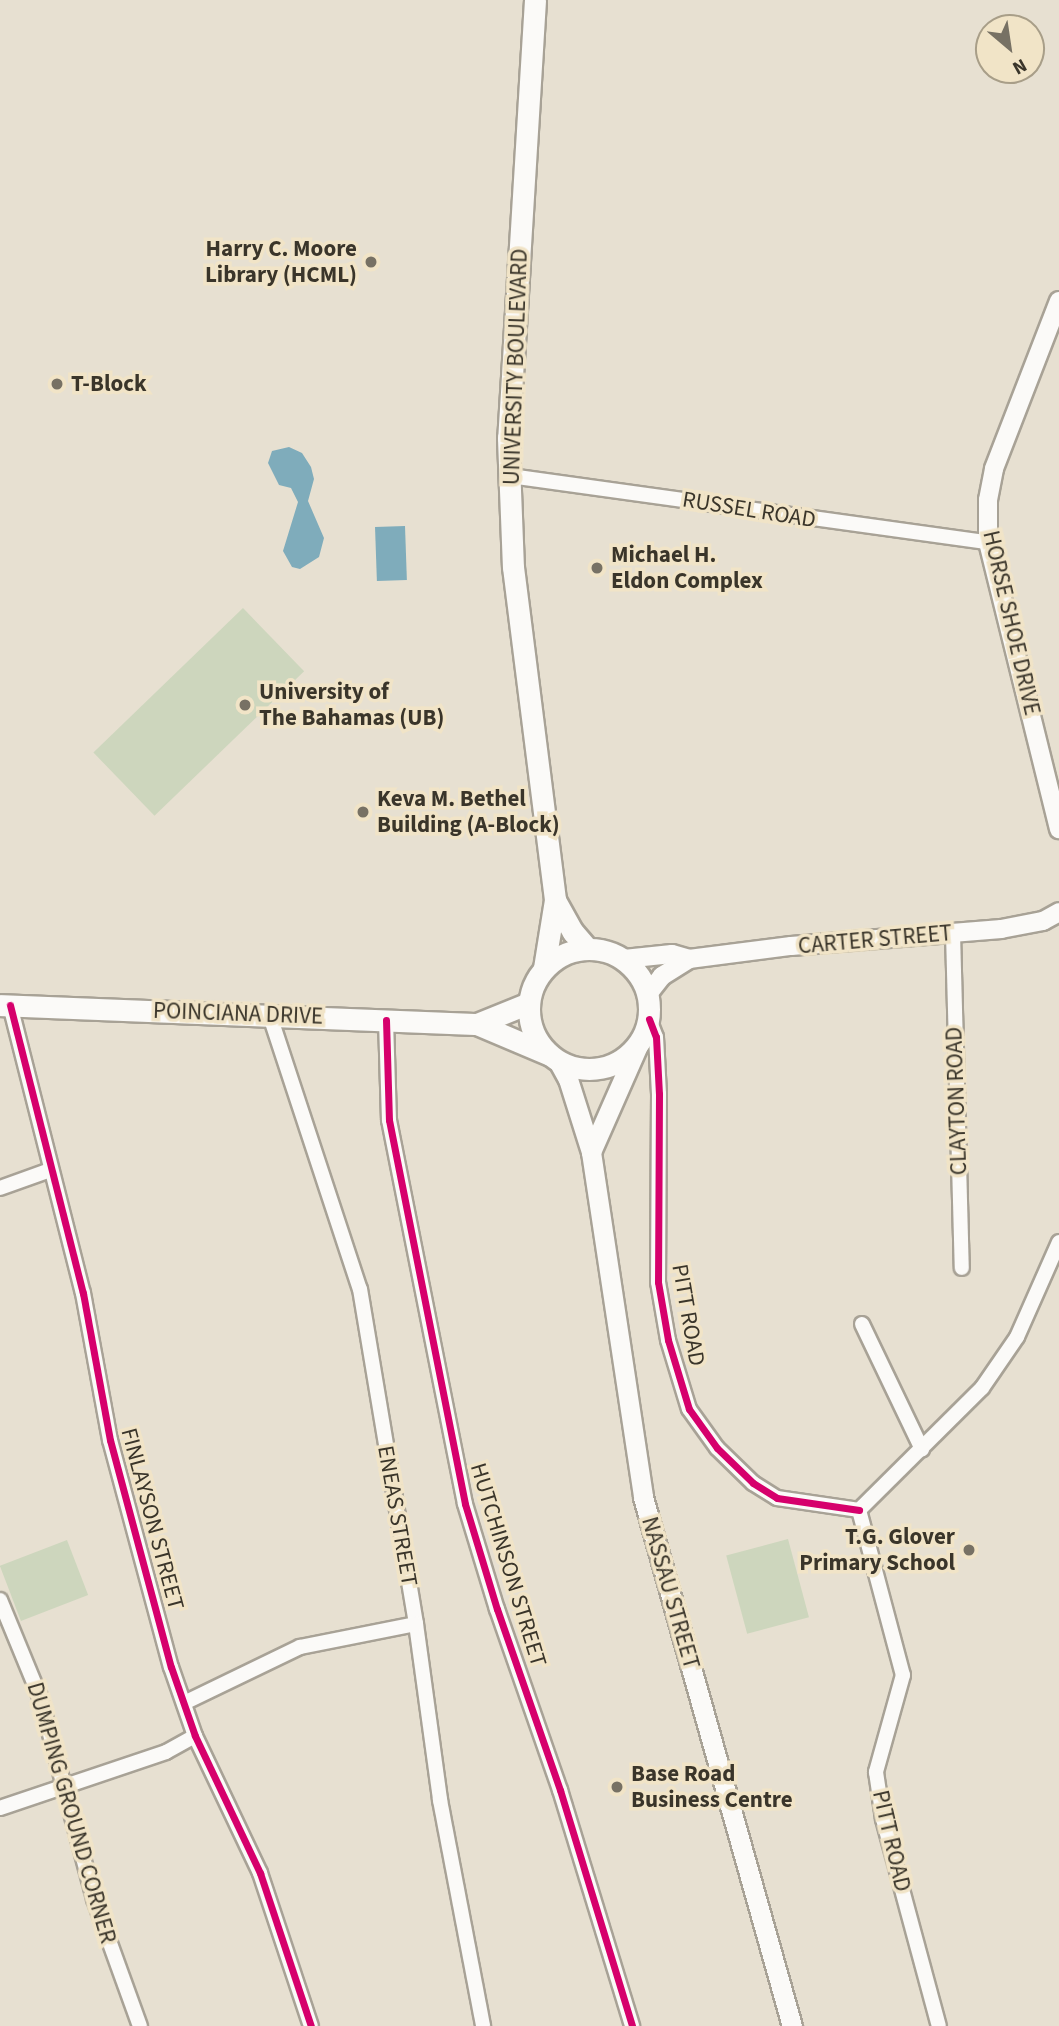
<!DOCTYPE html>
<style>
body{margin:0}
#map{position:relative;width:1059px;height:2026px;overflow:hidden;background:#e7e0d1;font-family:"Source Sans 3",sans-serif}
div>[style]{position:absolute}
.green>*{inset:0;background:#cdd6bd;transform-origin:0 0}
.water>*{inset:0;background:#7facbb;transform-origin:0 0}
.roads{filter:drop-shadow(2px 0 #a8a296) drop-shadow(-2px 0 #a8a296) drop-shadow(0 2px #a8a296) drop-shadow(0 -2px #a8a296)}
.minor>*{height:14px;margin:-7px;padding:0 7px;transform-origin:7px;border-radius:7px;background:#fbfaf8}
.tertiary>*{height:18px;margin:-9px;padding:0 9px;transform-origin:9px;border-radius:9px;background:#fbfaf8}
.secondary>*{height:19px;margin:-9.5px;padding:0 9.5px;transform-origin:9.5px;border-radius:9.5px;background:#fbfaf8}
.primary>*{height:21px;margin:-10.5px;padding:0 10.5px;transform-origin:10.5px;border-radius:10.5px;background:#fbfaf8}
.primary>.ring{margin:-10.5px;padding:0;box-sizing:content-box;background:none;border:21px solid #fbfaf8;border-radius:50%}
.cycleway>*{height:7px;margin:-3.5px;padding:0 3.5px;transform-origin:3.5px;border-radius:3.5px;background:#d6006c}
.dots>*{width:19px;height:19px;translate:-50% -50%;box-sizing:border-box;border:4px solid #f1e4c7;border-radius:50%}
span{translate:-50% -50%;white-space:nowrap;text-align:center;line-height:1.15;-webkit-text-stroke:7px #f1e4c7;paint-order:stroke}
.poi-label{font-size:23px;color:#3a352a;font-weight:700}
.right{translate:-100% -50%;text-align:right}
.left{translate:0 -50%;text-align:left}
.street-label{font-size:23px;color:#3a352a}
.north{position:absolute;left:975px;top:14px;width:70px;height:70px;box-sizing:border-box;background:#f1e4c7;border:2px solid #a89e88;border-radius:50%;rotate:151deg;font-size:19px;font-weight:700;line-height:28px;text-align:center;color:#3a352a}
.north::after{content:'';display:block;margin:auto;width:24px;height:32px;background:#777164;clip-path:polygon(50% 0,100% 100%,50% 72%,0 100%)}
</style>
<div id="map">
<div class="green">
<i style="left:243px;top:608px;width:88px;height:208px;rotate:46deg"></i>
<i style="left:788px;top:1539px;width:81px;height:64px;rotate:75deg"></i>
<i style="left:67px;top:1540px;width:59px;height:72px;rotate:69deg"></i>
</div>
<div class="water">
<i style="clip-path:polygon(289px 447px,302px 453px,311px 467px,314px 479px,308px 501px,324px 538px,319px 557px,300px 569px,292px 567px,283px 551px,298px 502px,291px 488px,279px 485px,268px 463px,272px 451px)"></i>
<i style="left:405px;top:526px;width:54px;height:30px;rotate:88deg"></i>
</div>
<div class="roads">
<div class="minor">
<i style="left:510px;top:476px;width:483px;rotate:7.9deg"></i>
<i style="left:953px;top:933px;width:335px;rotate:88.5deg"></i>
<i style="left:10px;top:1005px;width:297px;rotate:75.8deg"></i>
<i style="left:83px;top:1293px;width:149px;rotate:79.6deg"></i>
<i style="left:110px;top:1440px;width:235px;rotate:75deg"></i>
<i style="left:171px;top:1667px;width:73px;rotate:70.8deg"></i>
<i style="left:195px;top:1736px;width:152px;rotate:64.6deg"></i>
<i style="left:260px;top:1873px;width:161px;rotate:71.6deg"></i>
<i style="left:270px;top:1016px;width:287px;rotate:71.8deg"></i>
<i style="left:360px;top:1289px;width:340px;rotate:80.5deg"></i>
<i style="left:416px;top:1624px;width:178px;rotate:82.2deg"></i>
<i style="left:440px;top:1800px;width:230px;rotate:79.2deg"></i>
<i style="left:649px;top:1019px;width:19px;rotate:69deg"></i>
<i style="left:656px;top:1037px;width:57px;rotate:87deg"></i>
<i style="left:659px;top:1094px;width:188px;rotate:90.3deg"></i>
<i style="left:658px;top:1282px;width:59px;rotate:80.2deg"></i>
<i style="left:668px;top:1340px;width:72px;rotate:73.1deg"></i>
<i style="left:689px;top:1409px;width:48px;rotate:54.3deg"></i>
<i style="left:717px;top:1448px;width:50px;rotate:44.2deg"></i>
<i style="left:753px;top:1483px;width:28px;rotate:32deg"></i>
<i style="left:777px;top:1498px;width:83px;rotate:8.3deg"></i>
<i style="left:386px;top:1020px;width:100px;rotate:88.3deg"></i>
<i style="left:389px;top:1120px;width:391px;rotate:78.8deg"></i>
<i style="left:465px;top:1504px;width:110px;rotate:73.1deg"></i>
<i style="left:497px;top:1609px;width:192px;rotate:70.8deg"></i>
<i style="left:560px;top:1790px;width:247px;rotate:73deg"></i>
<i style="left:0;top:1188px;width:53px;rotate:-19.8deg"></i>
<i style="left:862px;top:1324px;width:139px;rotate:64.4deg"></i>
<i style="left:859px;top:1510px;width:171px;rotate:75.1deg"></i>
<i style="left:903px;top:1675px;width:101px;rotate:105.6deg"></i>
<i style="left:876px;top:1772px;width:48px;rotate:81.5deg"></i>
<i style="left:883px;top:1819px;width:214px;rotate:74.9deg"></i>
<i style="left:859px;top:1510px;width:173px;rotate:-44.8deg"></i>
<i style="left:982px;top:1388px;width:62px;rotate:-55.5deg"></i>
<i style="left:1017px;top:1337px;width:104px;rotate:-66.1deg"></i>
<i style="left:0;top:1600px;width:105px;rotate:67.6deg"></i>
<i style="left:40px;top:1697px;width:209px;rotate:75deg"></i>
<i style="left:94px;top:1899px;width:135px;rotate:70.1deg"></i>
<i style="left:184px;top:1703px;width:129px;rotate:-25.8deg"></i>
<i style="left:300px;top:1647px;width:118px;rotate:-11.2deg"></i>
<i style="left:0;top:1808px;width:175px;rotate:-18.6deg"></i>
<i style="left:166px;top:1752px;width:33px;rotate:-29deg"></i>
</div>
<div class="tertiary">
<i style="left:1059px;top:301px;width:180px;rotate:111.2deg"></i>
<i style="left:994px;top:469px;width:32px;rotate:101deg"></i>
<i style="left:988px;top:500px;width:42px;rotate:90deg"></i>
<i style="left:988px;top:542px;width:296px;rotate:76.1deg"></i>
<i style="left:624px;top:959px;width:48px;rotate:-5.9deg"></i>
<i style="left:672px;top:954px;width:18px;rotate:16deg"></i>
<i style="left:689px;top:959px;width:103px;rotate:-7.3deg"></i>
<i style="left:791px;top:946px;width:211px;rotate:-4.6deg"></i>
<i style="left:1001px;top:929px;width:43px;rotate:-10.8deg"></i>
<i style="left:1043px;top:921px;width:18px;rotate:-29deg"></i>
<i style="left:648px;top:994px;width:23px;rotate:-52deg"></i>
<i style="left:662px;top:976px;width:32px;rotate:-32deg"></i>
</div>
<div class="secondary">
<i style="left:558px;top:1061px;width:21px;rotate:61deg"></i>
<i style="left:568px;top:1079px;width:77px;rotate:72.5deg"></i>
<i style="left:591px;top:1152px;width:349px;rotate:81.4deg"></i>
<i style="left:643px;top:1497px;width:550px;rotate:74.27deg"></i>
<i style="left:591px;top:1152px;width:121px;rotate:-66.2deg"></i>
</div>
<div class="primary">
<i style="left:535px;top:0;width:439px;rotate:93.5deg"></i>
<i style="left:508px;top:438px;width:129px;rotate:87.8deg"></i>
<i style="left:513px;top:567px;width:336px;rotate:82.8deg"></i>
<i style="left:555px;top:900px;width:69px;rotate:99.2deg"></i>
<i style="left:555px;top:900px;width:37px;rotate:61deg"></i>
<i style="left:573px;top:932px;width:21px;rotate:49deg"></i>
<i class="ring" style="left:529px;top:949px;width:99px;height:99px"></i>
<i style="left:0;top:1005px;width:477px;rotate:2.3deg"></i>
<i style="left:477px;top:1024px;width:79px;rotate:23deg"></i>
<i style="left:477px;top:1024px;width:56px;rotate:-22deg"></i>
</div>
</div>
<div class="cycleway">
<i style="left:10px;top:1005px;width:297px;rotate:75.8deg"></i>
<i style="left:83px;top:1293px;width:149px;rotate:79.6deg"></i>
<i style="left:110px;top:1440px;width:235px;rotate:75deg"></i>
<i style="left:171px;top:1667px;width:73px;rotate:70.8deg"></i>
<i style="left:195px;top:1736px;width:152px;rotate:64.6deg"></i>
<i style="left:260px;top:1873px;width:161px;rotate:71.6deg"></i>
<i style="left:649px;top:1019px;width:19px;rotate:69deg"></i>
<i style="left:656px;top:1037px;width:57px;rotate:87deg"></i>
<i style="left:659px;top:1094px;width:188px;rotate:90.3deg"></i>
<i style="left:658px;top:1282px;width:59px;rotate:80.2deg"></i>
<i style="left:668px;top:1340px;width:72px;rotate:73.1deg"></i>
<i style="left:689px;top:1409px;width:48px;rotate:54.3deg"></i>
<i style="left:717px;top:1448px;width:50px;rotate:44.2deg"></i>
<i style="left:753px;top:1483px;width:28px;rotate:32deg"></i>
<i style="left:777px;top:1498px;width:83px;rotate:8.3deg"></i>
<i style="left:386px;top:1020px;width:100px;rotate:88.3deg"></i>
<i style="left:389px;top:1120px;width:391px;rotate:78.8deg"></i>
<i style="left:465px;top:1504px;width:110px;rotate:73.1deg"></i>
<i style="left:497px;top:1609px;width:192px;rotate:70.8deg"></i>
<i style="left:560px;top:1790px;width:247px;rotate:73deg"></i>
</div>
<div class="dots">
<i style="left:371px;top:262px;background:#777164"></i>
<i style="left:57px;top:384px;background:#777164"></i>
<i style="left:597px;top:568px;background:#777164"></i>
<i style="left:245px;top:705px;background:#777164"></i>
<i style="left:363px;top:812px;background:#777164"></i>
<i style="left:969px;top:1550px;background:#777164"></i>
<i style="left:617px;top:1787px;background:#777164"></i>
</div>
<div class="poi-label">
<span class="right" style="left:357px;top:262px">Harry C. Moore<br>Library (HCML)</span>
<span class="left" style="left:71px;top:384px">T-Block</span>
<span class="left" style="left:611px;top:568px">Michael H.<br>Eldon Complex</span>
<span class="left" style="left:259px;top:705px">University of<br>The Bahamas (UB)</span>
<span class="left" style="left:377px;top:812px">Keva M. Bethel<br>Building (A-Block)</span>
<span class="right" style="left:955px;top:1550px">T.G. Glover<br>Primary School</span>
<span class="left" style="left:631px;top:1787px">Base Road<br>Business Centre</span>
</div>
<div class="street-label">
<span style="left:516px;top:367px;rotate:-88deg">UNIVERSITY BOULEVARD</span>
<span style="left:749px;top:510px;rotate:9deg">RUSSEL ROAD</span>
<span style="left:1011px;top:623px;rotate:77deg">HORSE SHOE DRIVE</span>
<span style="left:875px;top:940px;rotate:-5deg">CARTER STREET</span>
<span style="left:238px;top:1014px;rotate:2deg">POINCIANA DRIVE</span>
<span style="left:957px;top:1101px;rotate:-92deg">CLAYTON ROAD</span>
<span style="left:688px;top:1315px;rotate:80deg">PITT ROAD</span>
<span style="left:397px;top:1516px;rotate:80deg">ENEAS STREET</span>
<span style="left:152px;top:1519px;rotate:75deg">FINLAYSON STREET</span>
<span style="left:508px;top:1565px;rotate:73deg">HUTCHINSON STREET</span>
<span style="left:670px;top:1593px;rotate:74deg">NASSAU STREET</span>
<span style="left:71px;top:1813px;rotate:74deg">DUMPING GROUND CORNER</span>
<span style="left:891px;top:1841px;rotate:77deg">PITT ROAD</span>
</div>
<div class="north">N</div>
</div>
